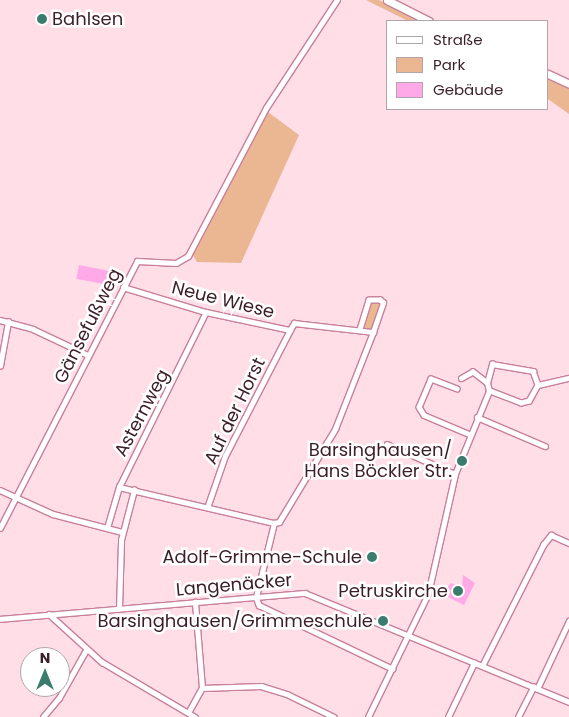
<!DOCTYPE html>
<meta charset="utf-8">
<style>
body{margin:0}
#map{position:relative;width:569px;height:717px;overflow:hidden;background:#ffdee8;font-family:Poppins,sans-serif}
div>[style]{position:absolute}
.green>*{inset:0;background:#ebb793;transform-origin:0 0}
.building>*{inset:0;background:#ffa9e9;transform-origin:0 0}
.roads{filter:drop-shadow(1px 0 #c97f9a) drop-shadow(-1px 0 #c97f9a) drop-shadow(0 1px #c97f9a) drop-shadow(0 -1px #c97f9a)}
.minor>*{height:4.5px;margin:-2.25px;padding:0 2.25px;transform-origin:2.25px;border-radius:2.25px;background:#fff}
.secondary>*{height:7px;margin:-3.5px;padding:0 3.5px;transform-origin:3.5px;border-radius:3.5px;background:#fff}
.dots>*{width:14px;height:14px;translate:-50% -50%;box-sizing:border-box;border:2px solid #fff;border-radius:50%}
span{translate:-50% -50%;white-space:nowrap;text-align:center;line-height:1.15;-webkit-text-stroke:5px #fff;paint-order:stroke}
.poi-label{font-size:18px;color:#3b1e29}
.left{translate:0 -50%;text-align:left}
.right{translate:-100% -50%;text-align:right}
.street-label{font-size:18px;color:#3b1e29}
.legend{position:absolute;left:386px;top:20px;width:162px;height:90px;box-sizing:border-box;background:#fff;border:1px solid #b1a5a9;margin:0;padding:6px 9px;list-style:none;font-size:15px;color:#3b1e29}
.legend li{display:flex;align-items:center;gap:10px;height:25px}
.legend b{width:25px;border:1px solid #b1a5a9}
.north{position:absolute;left:20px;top:647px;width:50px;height:50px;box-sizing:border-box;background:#fff;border:1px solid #b1a5a9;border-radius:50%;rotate:0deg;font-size:14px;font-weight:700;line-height:20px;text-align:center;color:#3b1e29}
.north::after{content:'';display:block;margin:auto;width:18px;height:22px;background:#3a7c6d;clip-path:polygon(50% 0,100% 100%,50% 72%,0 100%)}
</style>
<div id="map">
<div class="green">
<i style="clip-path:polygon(366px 0,379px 0,422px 21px,408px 21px)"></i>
<i style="clip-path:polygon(548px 77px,569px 87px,569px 114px,548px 99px)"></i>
<i style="clip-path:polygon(268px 112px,299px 135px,241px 263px,197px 262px,193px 255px)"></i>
<i style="left:369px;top:300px;width:14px;height:30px;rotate:12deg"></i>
</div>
<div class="building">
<i style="left:79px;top:265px;width:31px;height:14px;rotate:11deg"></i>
<i style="clip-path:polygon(463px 575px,475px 583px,464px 605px,442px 594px,451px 583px,462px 588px)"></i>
</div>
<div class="roads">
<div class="minor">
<i style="left:123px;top:287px;width:87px;rotate:16.8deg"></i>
<i style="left:206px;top:312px;width:86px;rotate:12.1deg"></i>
<i style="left:290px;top:330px;width:8px;rotate:-60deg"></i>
<i style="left:294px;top:323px;width:80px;rotate:6.5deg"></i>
<i style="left:0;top:320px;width:34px;rotate:15deg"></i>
<i style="left:33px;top:329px;width:61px;rotate:25.3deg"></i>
<i style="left:0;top:366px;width:45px;rotate:-79.7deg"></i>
<i style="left:487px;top:383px;width:20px;rotate:-75deg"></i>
<i style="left:492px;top:364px;width:42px;rotate:9.7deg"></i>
<i style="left:533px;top:371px;width:15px;rotate:70deg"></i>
<i style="left:538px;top:385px;width:18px;rotate:119deg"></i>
<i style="left:529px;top:401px;width:8px;rotate:166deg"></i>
<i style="left:521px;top:403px;width:34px;rotate:-159deg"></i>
<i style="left:538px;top:385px;width:32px;rotate:-13deg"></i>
<i style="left:457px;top:389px;width:28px;rotate:-159deg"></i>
<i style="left:431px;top:379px;width:30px;rotate:113deg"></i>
<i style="left:419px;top:407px;width:9px;rotate:58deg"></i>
<i style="left:424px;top:415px;width:49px;rotate:22.9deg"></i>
<i style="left:477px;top:417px;width:74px;rotate:23.1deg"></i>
<i style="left:387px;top:444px;width:74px;rotate:23.8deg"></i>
<i style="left:119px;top:487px;width:159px;rotate:13.1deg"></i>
<i style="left:0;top:490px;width:58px;rotate:24.4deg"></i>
<i style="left:53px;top:514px;width:71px;rotate:14.6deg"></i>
<i style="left:208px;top:505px;width:52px;rotate:-70.9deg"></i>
<i style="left:225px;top:456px;width:142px;rotate:-62.7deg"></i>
<i style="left:274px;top:523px;width:5px;rotate:-11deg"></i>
<i style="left:279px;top:522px;width:109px;rotate:-58.9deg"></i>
<i style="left:335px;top:429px;width:104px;rotate:-68.6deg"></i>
<i style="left:373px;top:332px;width:31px;rotate:-71deg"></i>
<i style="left:383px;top:303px;width:4px;rotate:-135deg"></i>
<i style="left:380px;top:300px;width:11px;rotate:180deg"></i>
<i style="left:369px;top:300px;width:30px;rotate:107deg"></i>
<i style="left:0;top:528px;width:300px;rotate:-62.8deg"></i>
<i style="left:137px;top:261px;width:39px;rotate:3deg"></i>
<i style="left:176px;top:263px;width:14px;rotate:-30deg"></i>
<i style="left:188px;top:256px;width:167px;rotate:-62.2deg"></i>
<i style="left:266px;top:108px;width:129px;rotate:-56.7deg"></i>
<i style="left:107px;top:528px;width:43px;rotate:-73.7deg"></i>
<i style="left:119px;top:487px;width:195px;rotate:-63.6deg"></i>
<i style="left:256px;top:597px;width:9px;rotate:69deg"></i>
<i style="left:259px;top:605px;width:148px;rotate:25.5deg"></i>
<i style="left:256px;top:597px;width:76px;rotate:-76.3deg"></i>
<i style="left:119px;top:609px;width:69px;rotate:-88.3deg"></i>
<i style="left:121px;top:540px;width:52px;rotate:-75.4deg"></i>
<i style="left:49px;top:614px;width:72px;rotate:42.2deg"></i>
<i style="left:102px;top:662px;width:108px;rotate:30.6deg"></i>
<i style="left:0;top:619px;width:306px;rotate:-4.9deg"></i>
<i style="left:305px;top:593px;width:286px;rotate:22.4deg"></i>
<i style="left:482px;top:666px;width:136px;rotate:-63.2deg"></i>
<i style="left:543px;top:545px;width:13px;rotate:-51deg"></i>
<i style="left:551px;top:535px;width:20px;rotate:24deg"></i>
<i style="left:202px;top:688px;width:59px;rotate:-1.9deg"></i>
<i style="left:261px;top:686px;width:27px;rotate:17deg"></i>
<i style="left:287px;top:694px;width:52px;rotate:26.1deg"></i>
<i style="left:537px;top:689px;width:75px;rotate:-64.8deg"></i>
<i style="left:188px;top:713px;width:29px;rotate:-61deg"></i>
<i style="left:202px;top:688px;width:86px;rotate:-94.7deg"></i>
<i style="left:43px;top:717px;width:25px;rotate:-50deg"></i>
<i style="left:59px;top:698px;width:55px;rotate:-60.6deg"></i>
<i style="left:368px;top:717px;width:137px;rotate:-64deg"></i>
<i style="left:428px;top:594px;width:123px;rotate:-77.3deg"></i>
<i style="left:455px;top:474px;width:90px;rotate:-67.7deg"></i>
<i style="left:489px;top:391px;width:8px;rotate:-104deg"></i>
<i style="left:487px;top:383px;width:18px;rotate:-142deg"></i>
<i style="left:473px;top:372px;width:13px;rotate:151deg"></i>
<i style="left:448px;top:717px;width:60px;rotate:-64.3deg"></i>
<i style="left:518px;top:717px;width:34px;rotate:-63deg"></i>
</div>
<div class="secondary">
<i style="left:387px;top:0;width:47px;rotate:26.6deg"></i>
<i style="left:548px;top:74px;width:23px;rotate:25deg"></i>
</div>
</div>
<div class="dots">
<i style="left:42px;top:19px;background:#3a7c6d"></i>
<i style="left:462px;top:461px;background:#3a7c6d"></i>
<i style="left:372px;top:557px;background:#3a7c6d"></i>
<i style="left:458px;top:591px;background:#3a7c6d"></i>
<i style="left:383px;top:621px;background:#3a7c6d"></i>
</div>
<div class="poi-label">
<span class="left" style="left:52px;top:19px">Bahlsen</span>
<span class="right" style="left:452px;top:461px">Barsinghausen/<br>Hans Böckler Str.</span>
<span class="right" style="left:362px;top:557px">Adolf-Grimme-Schule</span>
<span class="right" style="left:448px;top:591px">Petruskirche</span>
<span class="right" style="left:373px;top:621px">Barsinghausen/Grimmeschule</span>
</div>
<div class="street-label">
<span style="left:223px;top:300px;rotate:14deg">Neue Wiese</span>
<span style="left:88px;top:326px;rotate:-63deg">Gänsefußweg</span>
<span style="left:235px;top:411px;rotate:-64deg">Auf der Horst</span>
<span style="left:142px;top:413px;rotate:-62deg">Asternweg</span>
<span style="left:234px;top:585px;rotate:-5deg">Langenäcker</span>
</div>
<ul class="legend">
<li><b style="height:6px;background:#fff"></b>Straße</li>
<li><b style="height:14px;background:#ebb793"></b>Park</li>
<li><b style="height:14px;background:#ffa9e9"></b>Gebäude</li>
</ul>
<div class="north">N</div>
</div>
